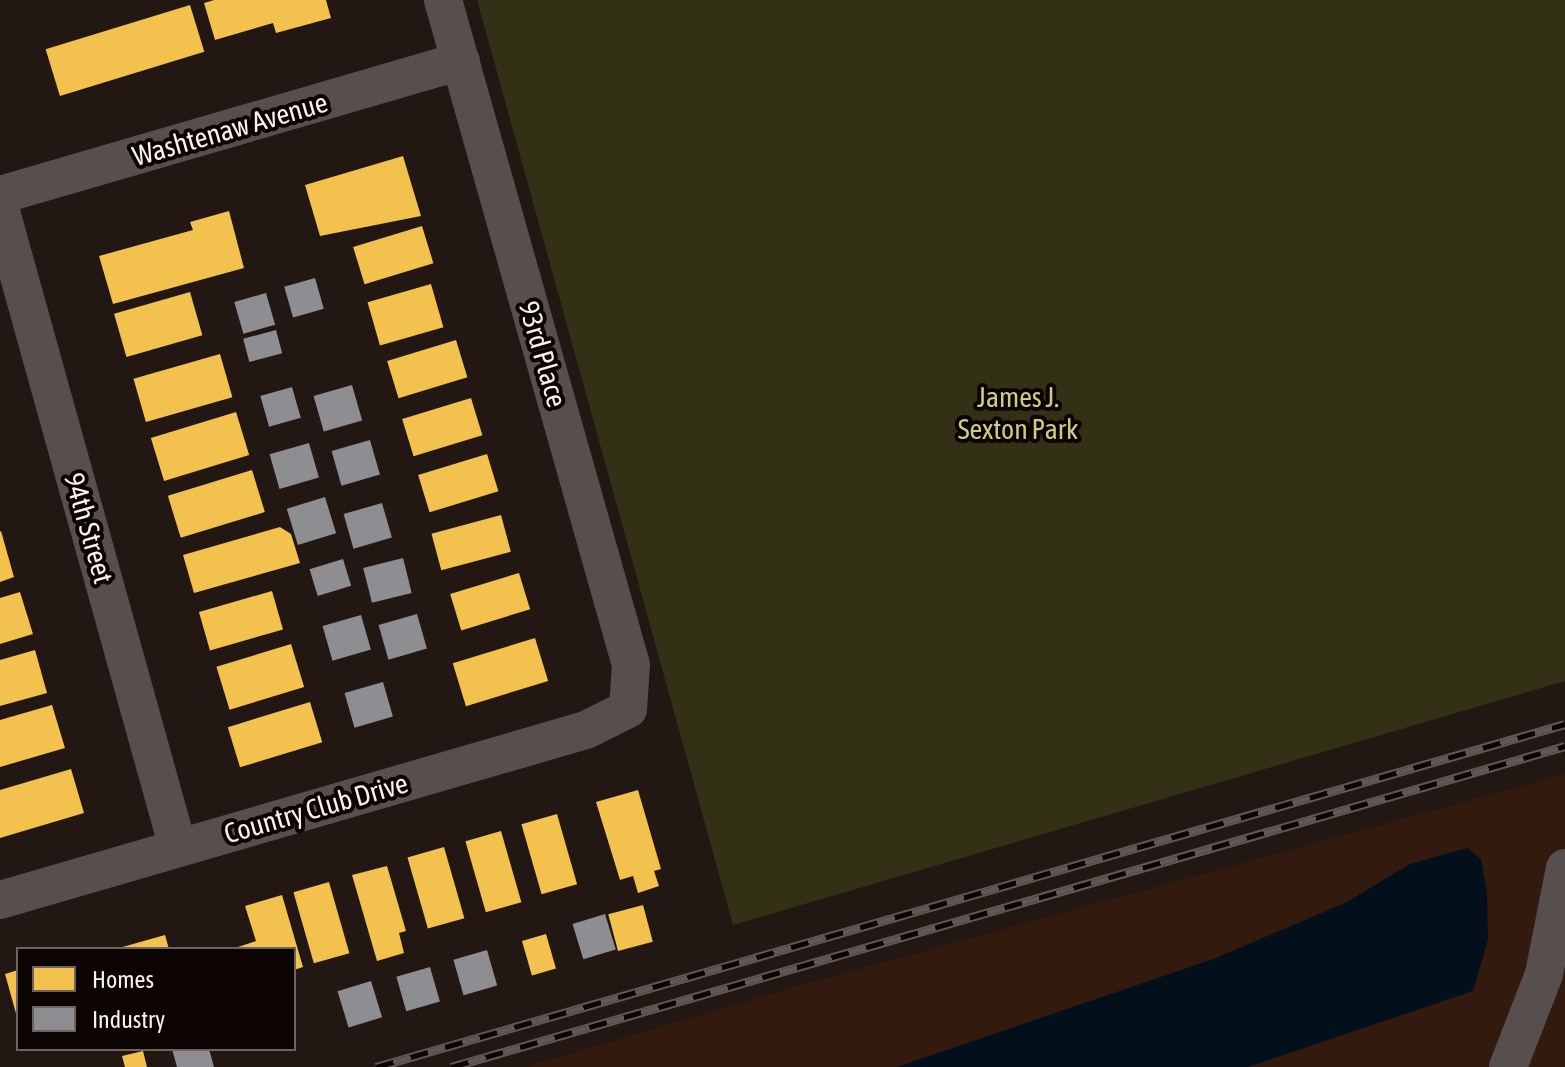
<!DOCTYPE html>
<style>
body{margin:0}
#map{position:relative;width:1565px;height:1067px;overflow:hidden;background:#221712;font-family:"Asap Condensed",sans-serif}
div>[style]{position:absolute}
.built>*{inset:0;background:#321a0f}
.green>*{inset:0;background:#323115}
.water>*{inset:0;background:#03101c}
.homes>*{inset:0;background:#f2c14e;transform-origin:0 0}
.industry>*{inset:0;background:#8d8d92;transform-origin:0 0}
.minor>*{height:38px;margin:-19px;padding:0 19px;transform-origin:19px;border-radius:19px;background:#574e4e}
.rail>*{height:9px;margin-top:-4.5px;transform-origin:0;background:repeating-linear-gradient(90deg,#0b0402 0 18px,#615855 0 36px);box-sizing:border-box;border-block:2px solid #615855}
span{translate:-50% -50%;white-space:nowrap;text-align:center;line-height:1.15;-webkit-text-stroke:8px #0b0402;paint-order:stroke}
.street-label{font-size:28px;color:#fdf1eb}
.park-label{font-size:28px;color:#cbce81}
.legend{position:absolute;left:16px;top:947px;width:280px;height:104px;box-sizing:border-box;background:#0b0402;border:2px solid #6c635f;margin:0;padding:10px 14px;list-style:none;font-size:24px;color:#fdf1eb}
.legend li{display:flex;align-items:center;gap:16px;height:40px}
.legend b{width:40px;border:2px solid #6c635f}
</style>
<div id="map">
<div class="built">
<i style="clip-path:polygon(1565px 774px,1565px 1067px,525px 1067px,801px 985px)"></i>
</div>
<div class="green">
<i style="clip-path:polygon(477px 0,1565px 0,1565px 681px,733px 925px)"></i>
</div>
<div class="water">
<i style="clip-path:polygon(1467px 848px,1481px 859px,1487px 893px,1488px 940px,1473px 991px,1248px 1067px,897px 1067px,1216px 958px,1347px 902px,1410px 864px)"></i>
</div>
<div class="homes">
<i style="clip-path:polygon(214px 0,326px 0,331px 18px,276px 33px,273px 23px,215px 40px,204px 3px)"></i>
<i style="left:190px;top:5px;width:49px;height:151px;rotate:73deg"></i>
<i style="clip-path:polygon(403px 156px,421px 216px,320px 236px,305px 185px)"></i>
<i style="clip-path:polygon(229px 211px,244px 268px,113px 304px,99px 256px,193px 230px,190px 222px)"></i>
<i style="left:422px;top:226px;width:39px;height:72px;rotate:73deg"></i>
<i style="left:431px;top:284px;width:45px;height:66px;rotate:74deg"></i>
<i style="left:190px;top:292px;width:45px;height:79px;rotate:74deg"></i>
<i style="left:456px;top:340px;width:39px;height:72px;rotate:73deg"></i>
<i style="left:220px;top:354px;width:45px;height:90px;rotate:74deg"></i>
<i style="left:471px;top:398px;width:39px;height:72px;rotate:73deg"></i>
<i style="left:236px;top:412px;width:45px;height:89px;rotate:73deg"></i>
<i style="left:487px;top:454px;width:39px;height:72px;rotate:73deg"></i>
<i style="left:252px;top:470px;width:44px;height:88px;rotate:73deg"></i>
<i style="left:501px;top:515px;width:38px;height:72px;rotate:75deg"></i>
<i style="clip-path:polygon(280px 527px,291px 534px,300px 563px,194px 593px,183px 555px)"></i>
<i style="clip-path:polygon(1px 531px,14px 577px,0 582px,0 532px)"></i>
<i style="left:519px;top:573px;width:38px;height:72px;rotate:73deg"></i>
<i style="left:272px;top:591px;width:40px;height:76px;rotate:74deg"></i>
<i style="clip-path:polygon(20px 592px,33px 634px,0 644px,0 598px)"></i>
<i style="left:535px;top:638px;width:45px;height:86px;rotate:73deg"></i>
<i style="left:291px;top:644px;width:45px;height:78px;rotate:73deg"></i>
<i style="clip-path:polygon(35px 650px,47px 693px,0 706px,0 660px)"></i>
<i style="left:310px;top:702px;width:42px;height:86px;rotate:73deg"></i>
<i style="clip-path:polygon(52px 705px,65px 748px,0 767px,0 720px)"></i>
<i style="clip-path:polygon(71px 769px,84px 813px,0 838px,0 790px)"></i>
<i style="clip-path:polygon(638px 790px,661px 869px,654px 871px,659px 886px,638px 893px,633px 876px,620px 880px,596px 802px)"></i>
<i style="left:557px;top:814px;width:73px;height:37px;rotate:74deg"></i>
<i style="left:501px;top:831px;width:74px;height:37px;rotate:74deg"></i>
<i style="left:444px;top:847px;width:74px;height:38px;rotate:74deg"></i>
<i style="clip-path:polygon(387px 866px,406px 931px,399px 933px,404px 953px,377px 961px,352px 875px)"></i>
<i style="left:329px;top:882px;width:74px;height:37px;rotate:74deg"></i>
<i style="clip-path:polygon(282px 895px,303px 967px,294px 970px,294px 949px,232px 949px,256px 941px,245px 906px)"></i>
<i style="left:643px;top:905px;width:38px;height:36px;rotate:75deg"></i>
<i style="left:546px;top:934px;width:36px;height:25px;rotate:74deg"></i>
<i style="clip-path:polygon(165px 935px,169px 949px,119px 949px,119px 948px)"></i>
<i style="clip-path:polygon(18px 970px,18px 1016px,17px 1017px,5px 974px)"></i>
<i style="clip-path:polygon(143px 1051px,147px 1067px,125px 1067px,122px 1056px)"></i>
</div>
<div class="industry">
<i style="left:315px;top:278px;width:32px;height:32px;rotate:74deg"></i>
<i style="left:266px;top:293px;width:33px;height:33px;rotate:74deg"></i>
<i style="left:276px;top:330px;width:24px;height:34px;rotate:75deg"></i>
<i style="left:352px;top:385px;width:37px;height:40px;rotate:74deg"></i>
<i style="left:292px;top:387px;width:32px;height:33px;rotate:74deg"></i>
<i style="left:370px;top:440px;width:36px;height:40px;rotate:74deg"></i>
<i style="left:309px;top:443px;width:36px;height:41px;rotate:74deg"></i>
<i style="left:325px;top:497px;width:38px;height:40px;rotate:73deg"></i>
<i style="left:382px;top:503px;width:36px;height:40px;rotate:74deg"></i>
<i style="left:403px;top:558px;width:36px;height:41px;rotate:76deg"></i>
<i style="left:343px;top:559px;width:28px;height:35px;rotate:73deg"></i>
<i style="left:417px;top:614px;width:36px;height:40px;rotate:74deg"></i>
<i style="left:361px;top:615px;width:36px;height:40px;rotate:74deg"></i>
<i style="left:383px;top:682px;width:36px;height:40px;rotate:74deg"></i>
<i style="left:605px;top:914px;width:37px;height:34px;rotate:73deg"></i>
<i style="left:487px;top:950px;width:37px;height:35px;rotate:74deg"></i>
<i style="left:430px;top:967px;width:36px;height:35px;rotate:74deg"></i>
<i style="left:371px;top:981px;width:38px;height:35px;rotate:73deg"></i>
<i style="clip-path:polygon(172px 1049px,209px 1049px,214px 1067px,177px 1067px)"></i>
</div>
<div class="minor">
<i style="left:0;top:195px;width:480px;rotate:-16.2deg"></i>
<i style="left:0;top:208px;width:664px;rotate:74.46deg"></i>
<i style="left:0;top:900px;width:610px;rotate:-16.18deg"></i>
<i style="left:586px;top:730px;width:47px;rotate:-26.6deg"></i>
<i style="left:628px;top:709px;width:44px;rotate:-86.1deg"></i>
<i style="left:631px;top:665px;width:691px;rotate:-105.79deg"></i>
<i style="left:1508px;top:1067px;width:100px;rotate:-68.8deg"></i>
<i style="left:1544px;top:974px;width:108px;rotate:-78.8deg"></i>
</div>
<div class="rail">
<i style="left:376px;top:1067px;width:1237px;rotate:-16.09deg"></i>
<i style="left:451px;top:1067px;width:1159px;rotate:-16.07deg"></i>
</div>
<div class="street-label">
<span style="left:230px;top:129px;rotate:-16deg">Washtenaw Avenue</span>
<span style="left:543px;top:354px;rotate:74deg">93rd Place</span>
<span style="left:89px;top:528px;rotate:74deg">94th Street</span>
<span style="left:316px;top:808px;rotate:-16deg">Country Club Drive</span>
</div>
<div class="park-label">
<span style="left:1018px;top:413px">James J.<br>Sexton Park</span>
</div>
<ul class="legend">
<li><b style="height:22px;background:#f2c14e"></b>Homes</li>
<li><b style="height:22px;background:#8d8d92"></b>Industry</li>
</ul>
</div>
